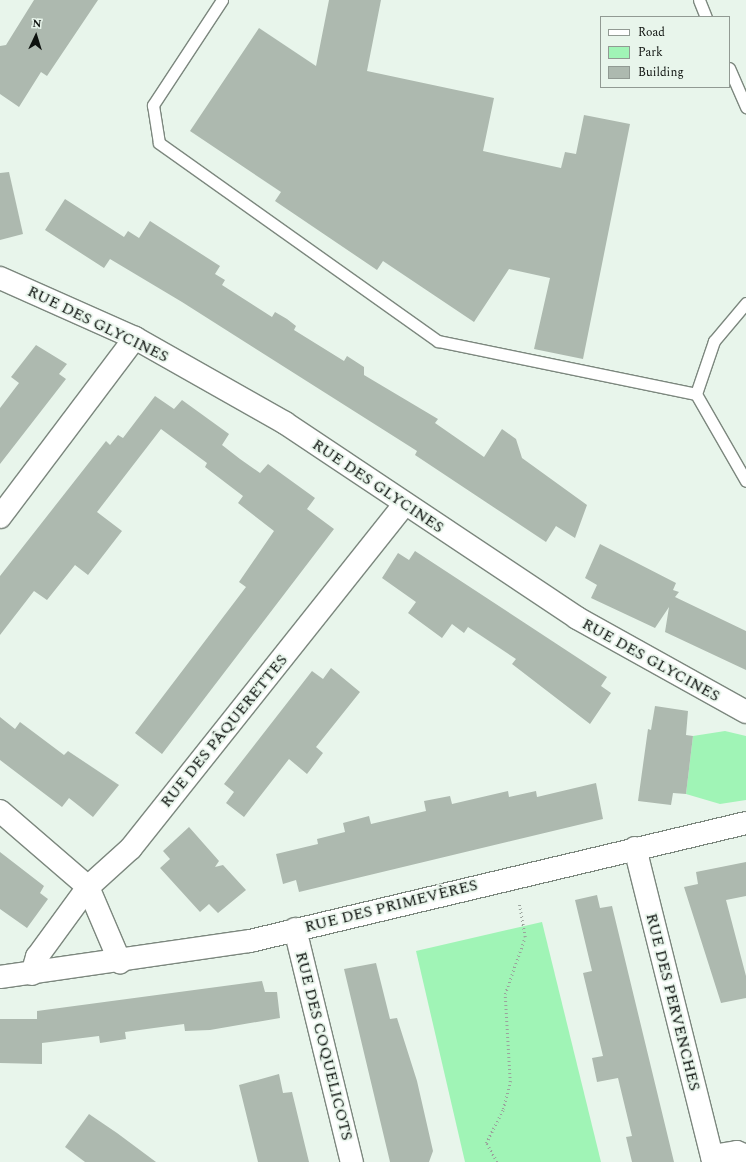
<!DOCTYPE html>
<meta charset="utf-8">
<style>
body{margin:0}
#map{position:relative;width:746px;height:1162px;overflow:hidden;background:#e8f5eb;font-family:Spectral,serif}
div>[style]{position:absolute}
.green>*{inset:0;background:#a0f4b6}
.building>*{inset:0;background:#adb9af}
.path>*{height:2.5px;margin-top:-1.25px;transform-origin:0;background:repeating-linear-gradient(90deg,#9aa39c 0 1px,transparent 0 4px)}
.roads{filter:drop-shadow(1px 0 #7c877e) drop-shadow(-1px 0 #7c877e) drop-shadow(0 1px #7c877e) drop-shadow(0 -1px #7c877e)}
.service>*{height:11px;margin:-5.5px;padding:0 5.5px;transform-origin:5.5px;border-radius:5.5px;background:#fff}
.minor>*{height:22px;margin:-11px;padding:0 11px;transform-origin:11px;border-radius:11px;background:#fff}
span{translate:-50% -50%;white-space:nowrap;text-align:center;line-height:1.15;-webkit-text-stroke:3.5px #e8f5eb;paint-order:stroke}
.street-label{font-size:16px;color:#0e120f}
.legend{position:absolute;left:600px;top:16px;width:130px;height:72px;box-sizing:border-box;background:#e8f5eb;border:1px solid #919a93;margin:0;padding:5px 7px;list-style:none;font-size:12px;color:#0e120f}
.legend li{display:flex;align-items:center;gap:8px;height:20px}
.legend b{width:20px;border:1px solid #919a93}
.north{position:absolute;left:16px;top:16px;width:40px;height:40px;-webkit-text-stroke:3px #e8f5eb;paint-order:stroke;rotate:4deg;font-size:11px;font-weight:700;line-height:16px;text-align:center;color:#0e120f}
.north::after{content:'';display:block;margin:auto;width:14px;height:18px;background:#0e120f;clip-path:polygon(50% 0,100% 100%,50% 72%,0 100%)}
</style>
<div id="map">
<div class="green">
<i style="clip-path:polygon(725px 731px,746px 736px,746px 800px,720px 804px,686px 794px,693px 736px)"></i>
<i style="clip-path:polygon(542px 922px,601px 1162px,465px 1162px,416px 951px)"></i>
</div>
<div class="building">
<i style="clip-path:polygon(34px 0,98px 0,47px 76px,41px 72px,19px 107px,0 94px,0 46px,6px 45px)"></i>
<i style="clip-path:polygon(329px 0,381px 0,367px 71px,494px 98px,483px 151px,561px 168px,565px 152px,576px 154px,584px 115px,630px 124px,583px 359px,534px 349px,550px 278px,509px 269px,474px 322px,383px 261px,377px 270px,275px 201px,281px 192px,190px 131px,259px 28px,316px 66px)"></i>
<i style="clip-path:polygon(9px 172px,23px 234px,0 240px,0 173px)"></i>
<i style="clip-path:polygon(65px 199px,124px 237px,128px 231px,139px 238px,150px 221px,220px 266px,215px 274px,225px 280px,222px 285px,272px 317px,275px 312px,287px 319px,296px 326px,294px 330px,344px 361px,347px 356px,364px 367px,364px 375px,438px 419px,435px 423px,484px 457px,502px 429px,516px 439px,522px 458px,587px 505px,575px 538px,556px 526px,546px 542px,415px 455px,417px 451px,182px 302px,110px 259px,104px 268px,45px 230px)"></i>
<i style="clip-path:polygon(36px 345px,67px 364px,59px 374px,66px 379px,0 464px,0 408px,19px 383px,11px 377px)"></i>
<i style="clip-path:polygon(155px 396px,174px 409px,182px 400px,229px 434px,222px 445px,240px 459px,260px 473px,268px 464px,315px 498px,307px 509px,334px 529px,162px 754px,135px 733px,246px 587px,239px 582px,274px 531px,238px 503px,243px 496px,205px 467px,207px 463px,161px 429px,97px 512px,122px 531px,88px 575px,75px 565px,47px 600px,34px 591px,0 635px,0 576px,106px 441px,110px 445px,118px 435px,123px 438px)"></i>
<i style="clip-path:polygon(600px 544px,676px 583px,673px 590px,679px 592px,675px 597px,746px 631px,746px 670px,665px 632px,669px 607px,655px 628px,591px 598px,597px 585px,585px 578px)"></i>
<i style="clip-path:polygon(415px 551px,607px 677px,601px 686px,611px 693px,590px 724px,512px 664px,516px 659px,468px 627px,464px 633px,452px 624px,442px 638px,408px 613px,416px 602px,382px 578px,398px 553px,409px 560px)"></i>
<i style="clip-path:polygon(331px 668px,360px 692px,316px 747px,323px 753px,307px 774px,289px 759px,244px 817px,226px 803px,234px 792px,224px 784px,312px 671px,323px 679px)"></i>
<i style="clip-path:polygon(655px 706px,688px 711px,686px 735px,693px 736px,686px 794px,673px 793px,671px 805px,638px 801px,648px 729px,651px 730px)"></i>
<i style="clip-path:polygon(0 717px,15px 729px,20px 722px,64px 755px,68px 751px,119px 785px,93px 817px,69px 798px,62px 807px,0 760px)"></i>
<i style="clip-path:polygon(596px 783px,603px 819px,299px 892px,296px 880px,283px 884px,276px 854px,318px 844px,317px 839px,345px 832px,343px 823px,369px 816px,371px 824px,426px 811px,424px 801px,450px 796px,452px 804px,508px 791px,509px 797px,536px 791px,537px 797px)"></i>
<i style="clip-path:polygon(189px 827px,219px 861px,215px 867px,223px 865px,246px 890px,218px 913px,209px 904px,200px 912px,160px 868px,170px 859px,163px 851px)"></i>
<i style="clip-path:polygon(0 852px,44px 886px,40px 893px,48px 899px,27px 928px,0 909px)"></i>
<i style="clip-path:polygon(746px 862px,746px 896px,726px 900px,746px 976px,746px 998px,721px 1003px,684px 887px,698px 884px,696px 872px)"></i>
<i style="clip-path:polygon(597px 895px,600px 908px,612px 906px,674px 1162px,632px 1162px,626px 1137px,632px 1136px,618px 1078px,597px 1082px,592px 1058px,603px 1056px,583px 973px,592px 971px,575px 900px)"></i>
<i style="clip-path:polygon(376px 963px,390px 1019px,397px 1018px,417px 1081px,433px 1151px,429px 1162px,390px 1162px,344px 969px)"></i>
<i style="clip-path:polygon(262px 981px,265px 992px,277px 992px,280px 1018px,210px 1030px,185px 1031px,184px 1024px,154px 1028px,125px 1032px,126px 1039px,100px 1043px,99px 1036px,42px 1043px,42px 1064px,0 1063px,0 1019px,37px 1019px,37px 1011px)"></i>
<i style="clip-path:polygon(279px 1074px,283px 1093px,292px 1092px,309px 1162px,258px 1162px,239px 1085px)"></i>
<i style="clip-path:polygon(89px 1114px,117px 1133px,156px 1162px,85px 1162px,65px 1147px)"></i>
</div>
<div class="path">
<i style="left:497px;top:1162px;width:22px;rotate:-120deg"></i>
<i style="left:486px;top:1143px;width:38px;rotate:-63deg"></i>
<i style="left:503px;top:1109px;width:28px;rotate:-75deg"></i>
<i style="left:510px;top:1082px;width:88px;rotate:-93.3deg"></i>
<i style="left:505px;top:994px;width:60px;rotate:-70.7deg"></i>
<i style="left:525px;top:937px;width:35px;rotate:-100deg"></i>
</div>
<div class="roads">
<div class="service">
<i style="left:222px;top:0;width:126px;rotate:123.3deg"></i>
<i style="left:153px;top:105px;width:38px;rotate:81deg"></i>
<i style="left:159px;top:143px;width:342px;rotate:35.4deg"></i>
<i style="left:438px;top:341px;width:263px;rotate:11.6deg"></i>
<i style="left:699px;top:0;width:18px;rotate:68deg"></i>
<i style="left:729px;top:68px;width:43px;rotate:66.4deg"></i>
<i style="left:746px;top:303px;width:50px;rotate:130.1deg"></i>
<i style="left:714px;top:341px;width:56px;rotate:108.8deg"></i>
<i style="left:696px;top:394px;width:100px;rotate:60.1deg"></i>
</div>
<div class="minor">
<i style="left:0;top:278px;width:148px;rotate:24deg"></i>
<i style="left:135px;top:338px;width:172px;rotate:29.5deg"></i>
<i style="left:285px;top:423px;width:351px;rotate:33.7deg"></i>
<i style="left:577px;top:618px;width:193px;rotate:29.1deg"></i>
<i style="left:0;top:517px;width:224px;rotate:-53deg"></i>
<i style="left:0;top:811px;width:116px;rotate:40.8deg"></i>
<i style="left:88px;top:887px;width:82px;rotate:66.9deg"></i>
<i style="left:635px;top:848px;width:324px;rotate:76deg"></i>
<i style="left:295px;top:929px;width:240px;rotate:76.3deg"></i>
<i style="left:32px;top:974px;width:18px;rotate:-74deg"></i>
<i style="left:37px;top:957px;width:87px;rotate:-53.9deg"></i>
<i style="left:88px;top:887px;width:58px;rotate:-42.2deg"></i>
<i style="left:131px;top:848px;width:440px;rotate:-51.5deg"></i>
<i style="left:0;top:977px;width:253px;rotate:-8.2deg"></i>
<i style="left:250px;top:941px;width:510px;rotate:-13.38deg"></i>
<i style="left:712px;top:1156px;width:25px;rotate:-9deg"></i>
<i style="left:737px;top:1152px;width:10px;rotate:24deg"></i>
</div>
</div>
<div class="street-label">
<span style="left:98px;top:324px;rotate:26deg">RUE DES GLYCINES</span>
<span style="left:378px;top:486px;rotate:34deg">RUE DES GLYCINES</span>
<span style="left:651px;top:660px;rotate:29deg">RUE DES GLYCINES</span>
<span style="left:224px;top:731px;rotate:-51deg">RUE DES PÂQUERETTES</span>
<span style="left:391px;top:906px;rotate:-14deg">RUE DES PRIMEVÈRES</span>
<span style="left:673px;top:1002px;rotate:76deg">RUE DES PERVENCHES</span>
<span style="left:324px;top:1046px;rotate:76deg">RUE DES COQUELICOTS</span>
</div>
<ul class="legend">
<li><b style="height:5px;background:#fff"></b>Road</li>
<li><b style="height:11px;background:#a0f4b6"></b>Park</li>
<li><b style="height:11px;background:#adb9af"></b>Building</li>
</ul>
<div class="north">N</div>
</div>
